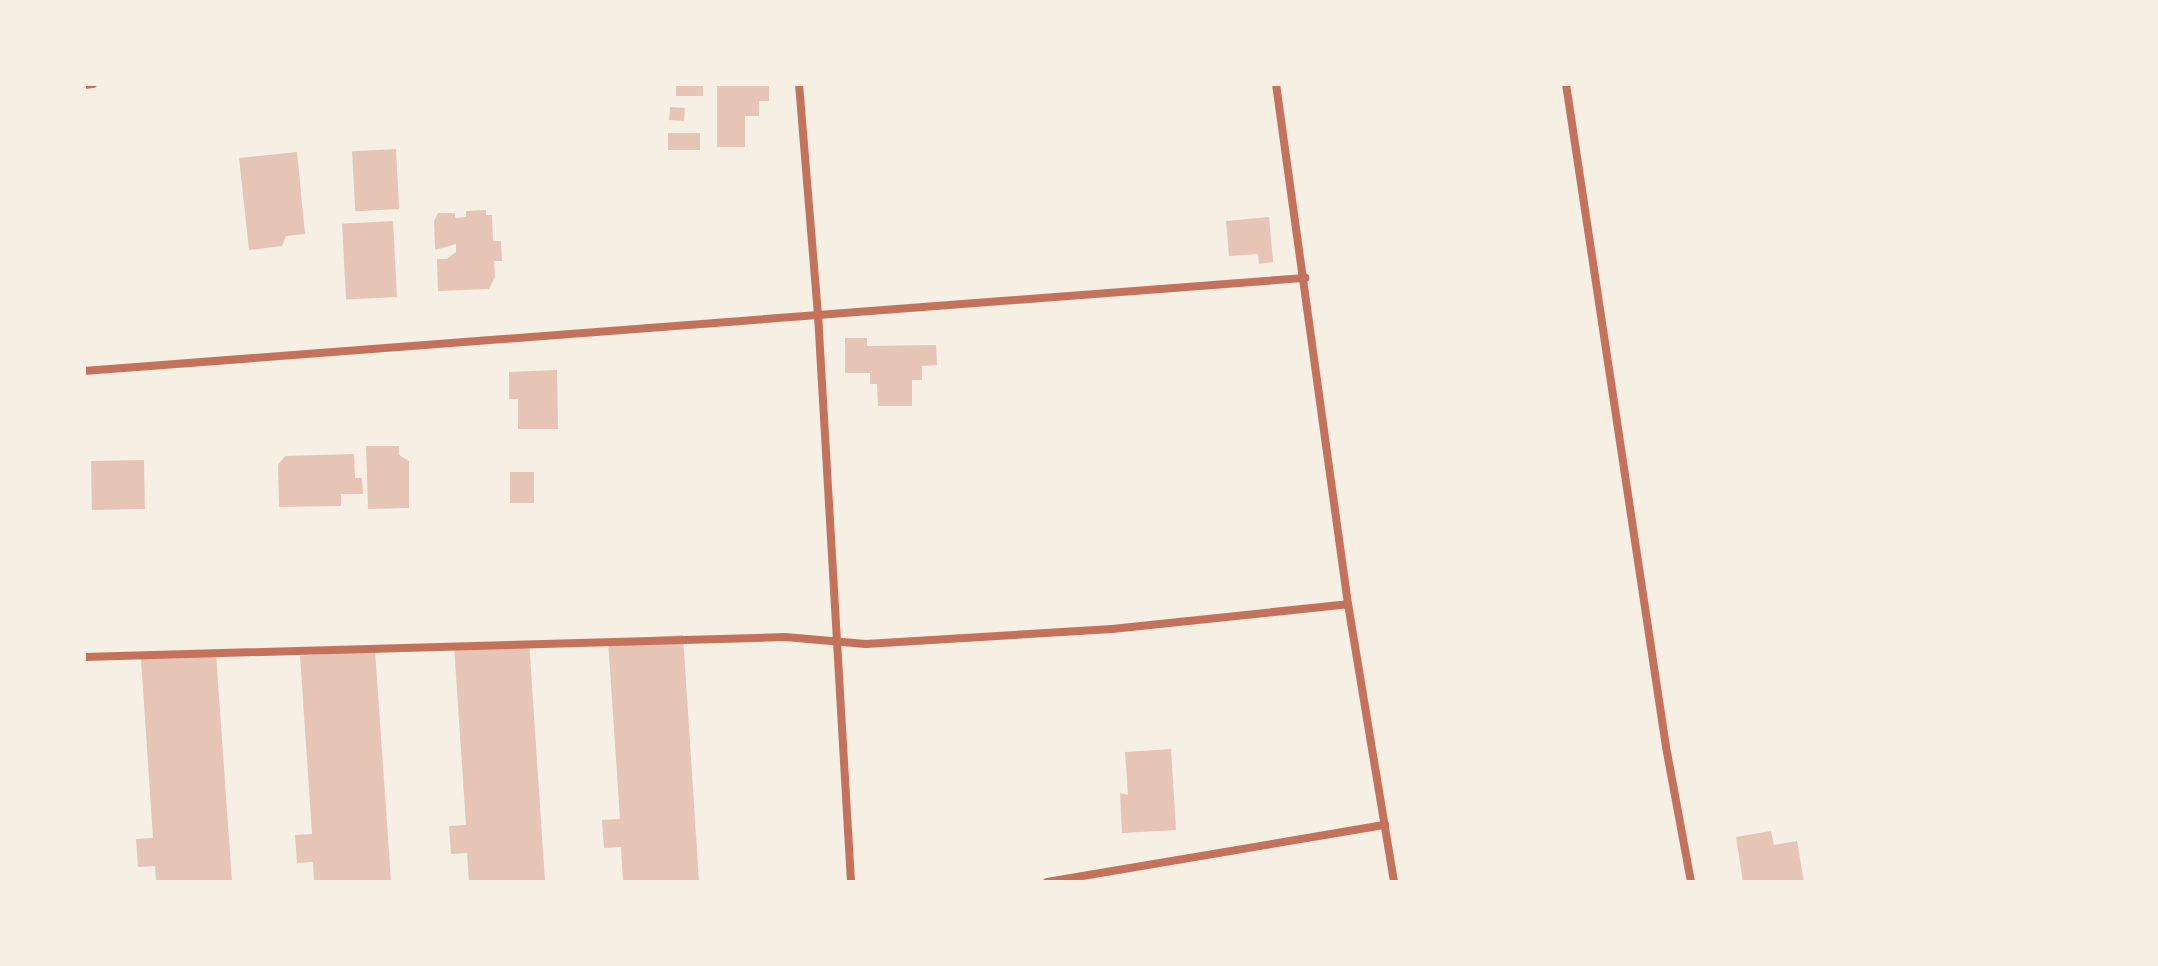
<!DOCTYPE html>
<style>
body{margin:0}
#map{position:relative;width:2158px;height:966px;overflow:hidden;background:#f6efe4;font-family:Commissioner,sans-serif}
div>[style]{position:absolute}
.building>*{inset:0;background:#e6c5b7;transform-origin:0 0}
.minor>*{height:8px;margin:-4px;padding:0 4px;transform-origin:4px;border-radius:4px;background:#c5725c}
span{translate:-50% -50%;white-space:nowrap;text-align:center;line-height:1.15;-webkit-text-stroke:8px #f6efe4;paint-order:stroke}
.frame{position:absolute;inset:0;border:86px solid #f6efe4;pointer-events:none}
</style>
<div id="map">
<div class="building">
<i style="left:676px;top:84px;width:27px;height:12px"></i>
<i style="clip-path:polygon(717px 84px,769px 84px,769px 101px,759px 101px,759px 116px,745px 116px,745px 147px,717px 147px)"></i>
<i style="left:670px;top:107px;width:15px;height:13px;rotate:4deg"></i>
<i style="left:700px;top:133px;width:17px;height:32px;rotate:90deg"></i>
<i style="left:396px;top:149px;width:60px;height:44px;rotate:87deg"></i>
<i style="clip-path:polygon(297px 152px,305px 234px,286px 236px,282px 246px,249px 250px,239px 158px)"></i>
<i style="clip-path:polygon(486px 210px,486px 215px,492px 215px,493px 241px,501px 241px,502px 261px,494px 261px,495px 277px,489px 289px,438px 291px,437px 259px,447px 259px,456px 252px,456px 244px,435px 250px,434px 221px,438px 213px,455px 213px,455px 218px,466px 217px,466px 211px)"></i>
<i style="clip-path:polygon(1269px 217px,1273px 262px,1259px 264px,1258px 254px,1229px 256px,1226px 221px)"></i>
<i style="left:393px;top:221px;width:76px;height:51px;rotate:87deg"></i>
<i style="clip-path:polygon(845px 338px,867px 338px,867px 346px,936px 345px,937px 365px,922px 366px,922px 380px,912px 380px,912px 406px,878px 406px,877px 384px,870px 384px,870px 373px,845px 373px)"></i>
<i style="clip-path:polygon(557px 370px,558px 429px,518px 429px,518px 399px,509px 399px,509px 372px)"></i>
<i style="clip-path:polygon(366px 446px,399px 446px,399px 455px,409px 461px,409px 508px,368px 509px)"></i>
<i style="clip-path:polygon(354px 454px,355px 478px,362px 478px,363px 494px,341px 494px,341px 506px,279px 507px,278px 465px,285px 456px)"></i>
<i style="left:144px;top:460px;width:49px;height:53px;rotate:89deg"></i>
<i style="left:510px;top:472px;width:24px;height:31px"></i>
<i style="clip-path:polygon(683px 635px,699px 882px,623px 882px,621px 847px,604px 848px,602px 820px,620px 819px,608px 640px)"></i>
<i style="clip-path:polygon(529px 641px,545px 882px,469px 882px,467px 853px,451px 854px,449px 826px,466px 825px,454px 646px)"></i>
<i style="clip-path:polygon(375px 650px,391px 882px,314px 882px,313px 862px,297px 863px,295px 835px,312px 834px,300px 656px)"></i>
<i style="clip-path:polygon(216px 654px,232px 882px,156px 882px,155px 866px,138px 867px,136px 839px,153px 838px,141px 659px)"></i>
<i style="clip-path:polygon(1171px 749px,1176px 830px,1122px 833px,1120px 793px,1128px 795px,1125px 752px)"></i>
<i style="clip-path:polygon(1771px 831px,1774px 845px,1797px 841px,1804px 882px,1743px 882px,1736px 837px)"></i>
</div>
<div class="minor">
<i style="left:799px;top:84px;width:232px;rotate:85.3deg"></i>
<i style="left:818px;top:315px;width:568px;rotate:86.67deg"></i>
<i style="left:1276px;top:84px;width:525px;rotate:82.12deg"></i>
<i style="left:1348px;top:604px;width:282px;rotate:80.6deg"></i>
<i style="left:1566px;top:84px;width:670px;rotate:81.42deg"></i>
<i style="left:1666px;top:747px;width:137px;rotate:79.5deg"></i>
<i style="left:84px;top:85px;width:9px;rotate:-6deg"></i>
<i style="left:84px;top:371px;width:1225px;rotate:-4.36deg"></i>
<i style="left:84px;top:657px;width:701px;rotate:-1.63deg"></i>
<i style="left:785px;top:637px;width:81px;rotate:4.9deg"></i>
<i style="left:866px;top:644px;width:246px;rotate:-3.5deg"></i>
<i style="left:1112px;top:629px;width:237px;rotate:-6deg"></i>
<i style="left:1047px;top:882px;width:343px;rotate:-9.6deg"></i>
</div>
<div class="frame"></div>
</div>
